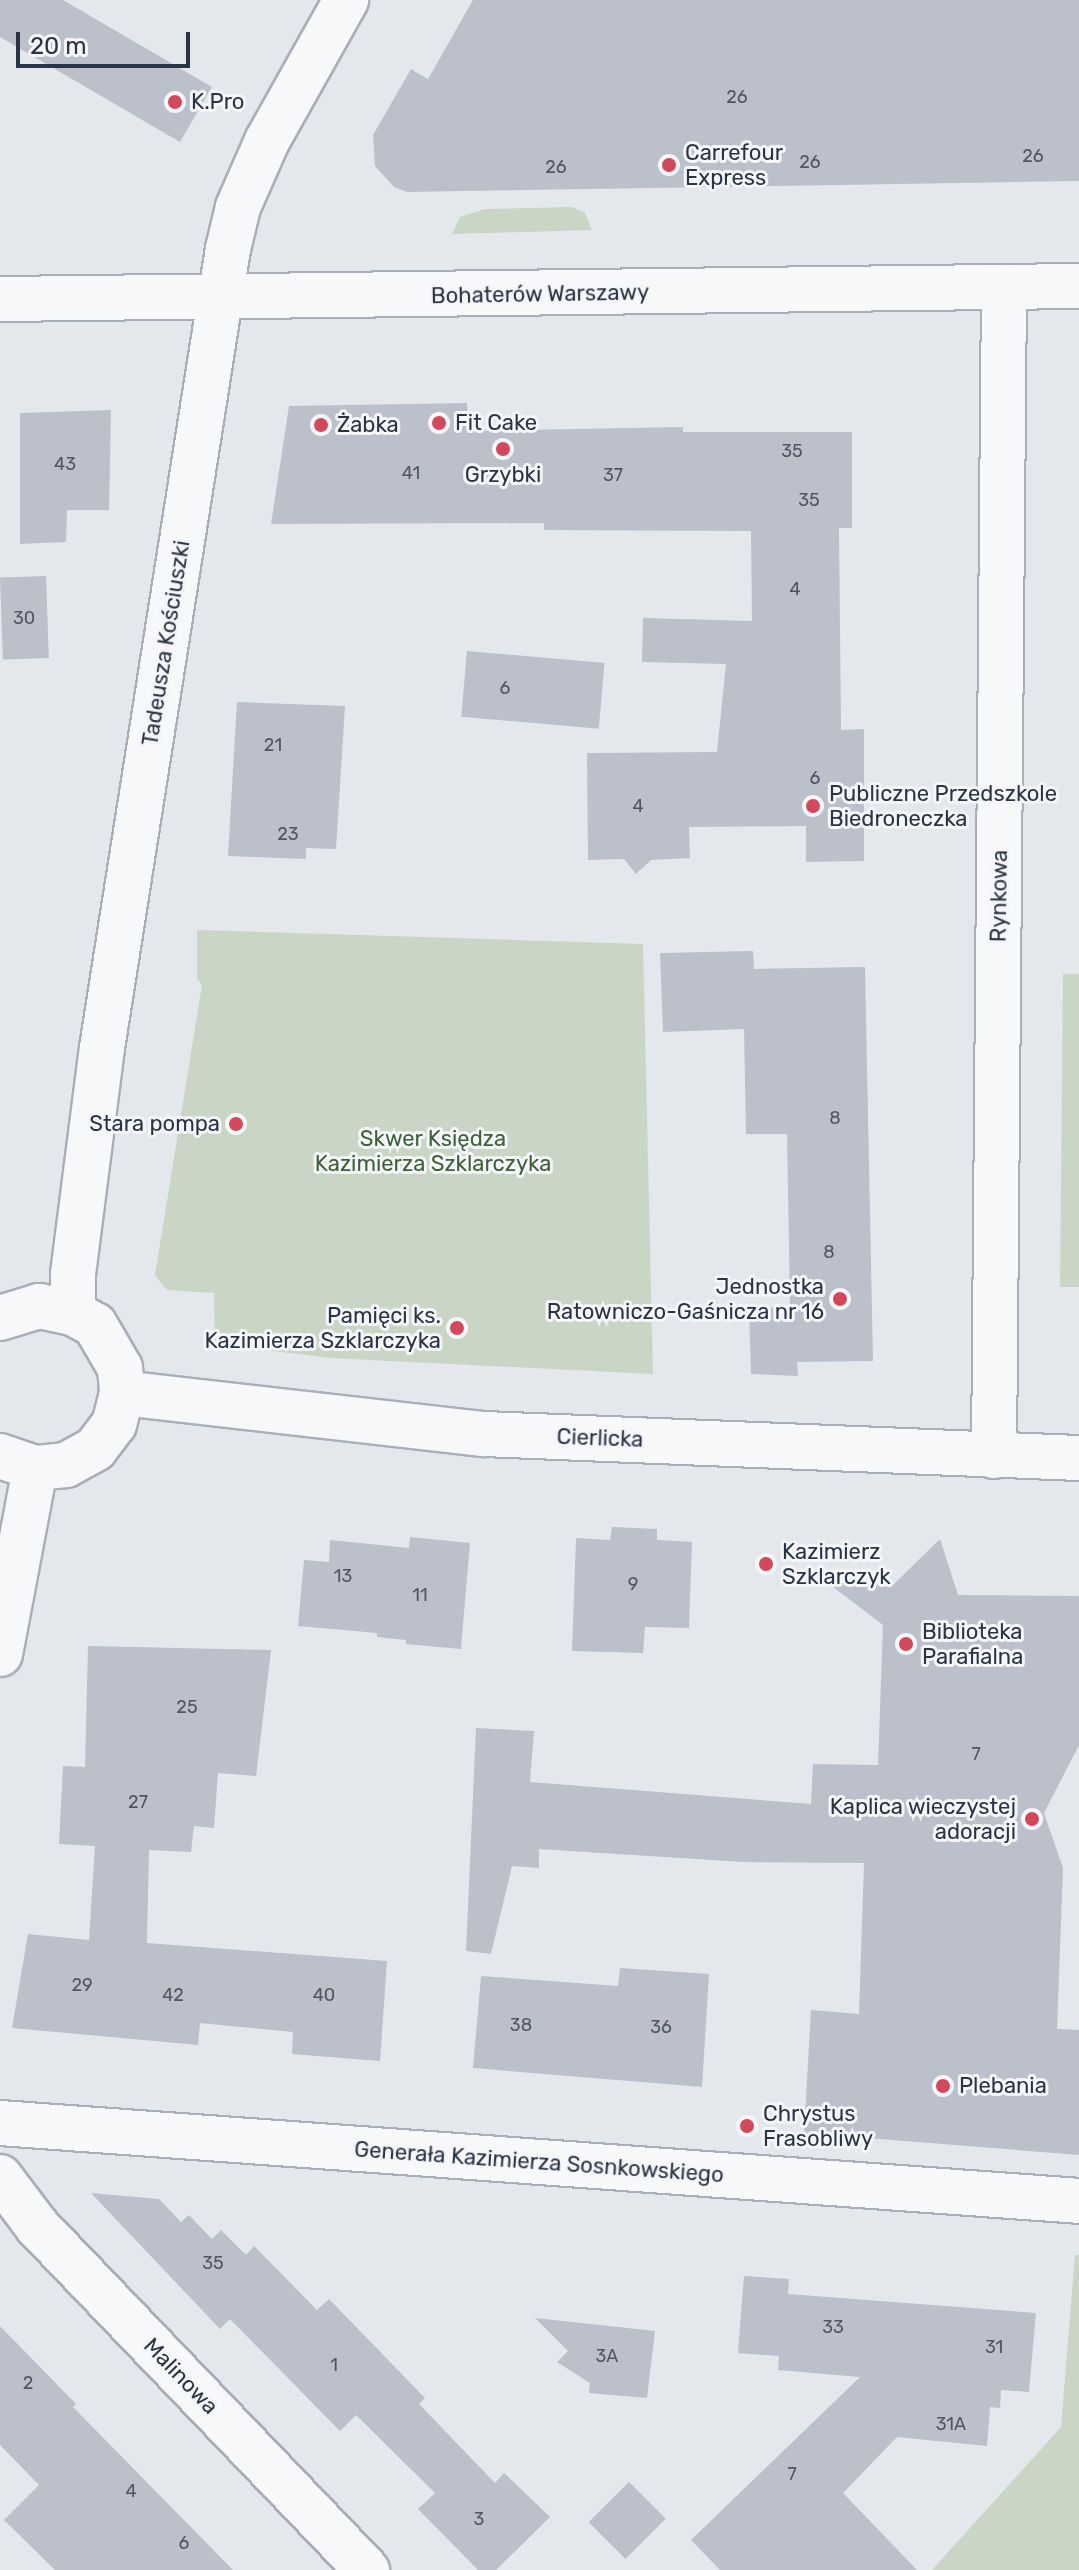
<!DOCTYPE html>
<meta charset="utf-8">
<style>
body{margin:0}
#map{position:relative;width:1079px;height:2570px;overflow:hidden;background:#e4e7ec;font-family:Rubik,sans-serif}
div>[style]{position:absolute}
.green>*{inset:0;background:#c9d6c5}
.building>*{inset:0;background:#bbc0ca;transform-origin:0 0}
.roads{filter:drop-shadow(2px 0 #a9aeb7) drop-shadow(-2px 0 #a9aeb7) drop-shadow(0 2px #a9aeb7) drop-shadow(0 -2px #a9aeb7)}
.minor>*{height:44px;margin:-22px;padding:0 22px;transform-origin:22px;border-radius:22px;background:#f7f8fa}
.tertiary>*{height:44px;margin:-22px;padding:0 22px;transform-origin:22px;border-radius:22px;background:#f7f8fa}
.dots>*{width:22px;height:22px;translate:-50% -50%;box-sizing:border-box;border:4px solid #f4f6f9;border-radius:50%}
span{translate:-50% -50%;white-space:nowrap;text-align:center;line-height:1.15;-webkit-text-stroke:6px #f4f6f9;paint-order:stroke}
.number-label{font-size:18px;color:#4f5766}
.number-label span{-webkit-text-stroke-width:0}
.poi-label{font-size:22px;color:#2b3445}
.left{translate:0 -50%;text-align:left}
.right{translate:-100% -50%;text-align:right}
.street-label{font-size:22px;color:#2b3445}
.park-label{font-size:22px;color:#3f6138}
.scale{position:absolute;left:16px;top:32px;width:174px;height:36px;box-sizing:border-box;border:4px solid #2b3445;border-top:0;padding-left:10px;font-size:24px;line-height:28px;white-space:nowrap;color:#2b3445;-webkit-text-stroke:6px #f4f6f9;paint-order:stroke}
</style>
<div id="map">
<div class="green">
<i style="clip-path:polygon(572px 207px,585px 213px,592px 230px,452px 234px,460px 217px,485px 209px)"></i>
<i style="clip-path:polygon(197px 930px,643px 944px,653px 1374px,331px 1358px,215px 1344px,214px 1293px,167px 1290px,155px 1275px,202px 985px,197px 979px)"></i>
<i style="clip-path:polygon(1063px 974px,1079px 974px,1079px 1287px,1060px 1287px)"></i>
<i style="clip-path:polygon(1075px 2255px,1079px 2255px,1079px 2570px,932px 2570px,1061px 2427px)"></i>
</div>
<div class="building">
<i style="clip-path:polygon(0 0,63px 0,212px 87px,180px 142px,0 37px)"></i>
<i style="clip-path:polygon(473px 0,1079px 0,1079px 181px,407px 192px,394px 187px,375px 166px,373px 135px,411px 69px,428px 79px)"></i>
<i style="clip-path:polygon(467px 403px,468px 431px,683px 427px,683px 432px,852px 432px,852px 528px,839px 528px,841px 730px,864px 729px,864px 861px,806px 862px,806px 826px,689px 827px,690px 858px,651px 860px,636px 874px,624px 859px,588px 860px,587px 753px,717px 752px,726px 664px,642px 662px,643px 618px,752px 621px,751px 531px,544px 530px,544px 523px,271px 524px,289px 406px)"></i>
<i style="clip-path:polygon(111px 410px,109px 510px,67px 510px,66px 542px,20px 544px,20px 413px)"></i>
<i style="left:46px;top:576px;width:82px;height:46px;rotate:88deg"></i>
<i style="left:467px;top:651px;width:138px;height:66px;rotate:5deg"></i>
<i style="clip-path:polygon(237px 702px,345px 706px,336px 849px,306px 848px,306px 859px,228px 856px)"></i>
<i style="clip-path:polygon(753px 951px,754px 969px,865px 967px,873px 1361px,797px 1362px,798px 1376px,751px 1374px,749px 1309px,790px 1307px,787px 1134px,746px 1134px,744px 1029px,663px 1032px,660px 953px)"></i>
<i style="clip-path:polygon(612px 1527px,657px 1529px,657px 1540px,692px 1542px,689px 1628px,645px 1627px,643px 1653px,572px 1651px,576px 1538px,610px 1540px)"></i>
<i style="clip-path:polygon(410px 1537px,470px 1543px,461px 1649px,406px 1644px,406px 1640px,377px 1637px,377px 1633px,298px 1626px,304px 1560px,329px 1562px,330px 1540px,409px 1548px)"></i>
<i style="clip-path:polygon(940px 1539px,958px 1595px,1079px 1596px,1079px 1745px,1044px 1813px,1063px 1868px,1057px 2029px,1079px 2030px,1079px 2155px,804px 2133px,811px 2010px,859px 2014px,864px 1863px,743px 1862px,539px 1849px,539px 1868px,512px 1866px,491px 1954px,466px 1951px,476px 1728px,534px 1731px,530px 1782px,811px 1804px,813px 1764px,878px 1765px,883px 1625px,824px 1580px,894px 1584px)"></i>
<i style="clip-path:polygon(88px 1646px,271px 1650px,256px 1776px,218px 1773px,214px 1828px,194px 1826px,191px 1852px,149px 1850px,147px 1943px,387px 1961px,380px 2061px,292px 2054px,293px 2032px,200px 2023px,198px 2045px,12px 2028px,28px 1934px,89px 1940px,95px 1846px,59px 1844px,63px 1766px,85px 1767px)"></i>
<i style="clip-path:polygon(620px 1968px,709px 1974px,702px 2087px,473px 2068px,481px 1976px,618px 1986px)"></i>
<i style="clip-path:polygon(91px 2193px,159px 2199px,181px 2222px,189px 2215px,212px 2239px,221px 2230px,246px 2255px,254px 2246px,317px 2310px,329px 2299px,425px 2398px,419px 2404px,495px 2483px,504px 2473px,550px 2517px,496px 2570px,478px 2570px,418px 2509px,435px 2493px,356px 2415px,340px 2431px,230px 2319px,220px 2329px)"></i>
<i style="clip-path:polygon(744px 2276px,789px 2279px,788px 2294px,1036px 2313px,1029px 2392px,1001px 2390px,1000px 2408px,990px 2407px,987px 2446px,897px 2437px,843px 2493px,917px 2570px,720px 2570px,691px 2540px,860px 2377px,778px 2370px,779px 2356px,738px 2353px)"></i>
<i style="clip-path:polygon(535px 2318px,655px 2331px,647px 2398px,589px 2393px,590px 2383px,557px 2362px,568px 2351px)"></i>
<i style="clip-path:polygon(0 2326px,76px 2404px,73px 2407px,233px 2570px,55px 2570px,4px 2520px,39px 2485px,0 2445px)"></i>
<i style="left:629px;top:2482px;width:52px;height:57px;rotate:45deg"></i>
</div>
<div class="roads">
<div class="minor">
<i style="left:0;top:299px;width:1079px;rotate:-0.69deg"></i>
<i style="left:122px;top:1393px;width:364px;rotate:6.5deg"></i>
<i style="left:484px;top:1434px;width:595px;rotate:2.31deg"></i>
<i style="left:994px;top:1456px;width:1169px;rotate:-89.51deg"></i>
<i style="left:0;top:2123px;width:1082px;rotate:4.13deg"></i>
<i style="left:0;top:2177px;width:61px;rotate:52.9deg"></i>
<i style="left:37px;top:2226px;width:477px;rotate:46.2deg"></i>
</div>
<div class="tertiary">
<i style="left:73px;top:1313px;width:39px;rotate:-90deg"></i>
<i style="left:73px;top:1274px;width:228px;rotate:-82.7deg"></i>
<i style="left:102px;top:1048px;width:809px;rotate:-81.04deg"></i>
<i style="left:228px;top:249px;width:43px;rotate:-76.6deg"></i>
<i style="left:238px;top:207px;width:72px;rotate:-66.3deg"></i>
<i style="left:267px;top:141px;width:162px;rotate:-60.7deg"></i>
<i style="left:0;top:1318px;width:41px;rotate:-17.1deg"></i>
<i style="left:39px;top:1306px;width:35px;rotate:12deg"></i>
<i style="left:73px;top:1313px;width:25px;rotate:29deg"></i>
<i style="left:95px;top:1325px;width:50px;rotate:59.8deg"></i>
<i style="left:120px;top:1368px;width:25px;rotate:85deg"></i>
<i style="left:122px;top:1393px;width:32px;rotate:104deg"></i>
<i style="left:114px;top:1424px;width:31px;rotate:127deg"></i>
<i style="left:95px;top:1449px;width:33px;rotate:151deg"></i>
<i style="left:66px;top:1465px;width:31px;rotate:174deg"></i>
<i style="left:35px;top:1468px;width:37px;rotate:-161deg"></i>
<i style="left:0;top:1654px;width:189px;rotate:-79.3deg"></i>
</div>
</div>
<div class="dots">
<i style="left:175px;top:102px;background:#d1495b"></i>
<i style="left:669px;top:165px;background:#d1495b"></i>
<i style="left:439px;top:423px;background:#d1495b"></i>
<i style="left:321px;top:425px;background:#d1495b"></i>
<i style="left:503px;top:449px;background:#d1495b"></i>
<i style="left:813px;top:806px;background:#d1495b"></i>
<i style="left:236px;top:1124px;background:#d1495b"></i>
<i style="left:840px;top:1299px;background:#d1495b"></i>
<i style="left:457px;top:1328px;background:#d1495b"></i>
<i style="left:766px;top:1564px;background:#d1495b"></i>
<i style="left:906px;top:1644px;background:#d1495b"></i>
<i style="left:1032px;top:1819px;background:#d1495b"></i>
<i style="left:943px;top:2086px;background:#d1495b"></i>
<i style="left:747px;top:2126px;background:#d1495b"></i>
</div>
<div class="number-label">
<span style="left:737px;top:97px">26</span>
<span style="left:1033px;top:156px">26</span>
<span style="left:810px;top:162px">26</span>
<span style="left:556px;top:167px">26</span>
<span style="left:792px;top:451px">35</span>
<span style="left:65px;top:464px">43</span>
<span style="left:411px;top:473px">41</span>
<span style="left:613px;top:475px">37</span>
<span style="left:809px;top:500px">35</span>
<span style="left:795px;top:589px">4</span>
<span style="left:24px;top:618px">30</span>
<span style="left:505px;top:688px">6</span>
<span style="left:273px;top:745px">21</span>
<span style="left:815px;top:778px">6</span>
<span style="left:638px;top:806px">4</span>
<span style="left:288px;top:834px">23</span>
<span style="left:835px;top:1118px">8</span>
<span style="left:829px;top:1252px">8</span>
<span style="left:343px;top:1576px">13</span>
<span style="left:633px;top:1584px">9</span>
<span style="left:420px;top:1595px">11</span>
<span style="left:187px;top:1707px">25</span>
<span style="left:976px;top:1754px">7</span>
<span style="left:138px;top:1802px">27</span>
<span style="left:82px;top:1985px">29</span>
<span style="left:173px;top:1995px">42</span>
<span style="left:324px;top:1995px">40</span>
<span style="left:521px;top:2025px">38</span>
<span style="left:661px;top:2027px">36</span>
<span style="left:213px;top:2263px">35</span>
<span style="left:833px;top:2327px">33</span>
<span style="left:994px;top:2347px">31</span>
<span style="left:607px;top:2356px">3A</span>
<span style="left:334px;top:2365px">1</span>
<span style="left:28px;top:2383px">2</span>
<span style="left:951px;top:2424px">31A</span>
<span style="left:792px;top:2474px">7</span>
<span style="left:131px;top:2491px">4</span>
<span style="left:479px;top:2519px">3</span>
<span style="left:184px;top:2543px">6</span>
</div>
<div class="poi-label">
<span class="left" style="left:191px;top:102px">K.Pro</span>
<span class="left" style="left:685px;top:165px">Carrefour<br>Express</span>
<span class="left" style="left:455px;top:423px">Fit Cake</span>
<span class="left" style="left:337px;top:425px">Żabka</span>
<span style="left:503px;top:475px">Grzybki</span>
<span class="left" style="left:829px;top:806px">Publiczne Przedszkole<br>Biedroneczka</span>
<span class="right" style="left:220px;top:1124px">Stara pompa</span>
<span class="right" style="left:824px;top:1299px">Jednostka<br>Ratowniczo-Gaśnicza nr 16</span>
<span class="right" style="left:441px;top:1328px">Pamięci ks.<br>Kazimierza Szklarczyka</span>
<span class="left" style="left:782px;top:1564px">Kazimierz<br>Szklarczyk</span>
<span class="left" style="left:922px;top:1644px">Biblioteka<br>Parafialna</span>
<span class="right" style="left:1016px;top:1819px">Kaplica wieczystej<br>adoracji</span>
<span class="left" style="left:959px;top:2086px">Plebania</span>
<span class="left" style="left:763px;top:2126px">Chrystus<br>Frasobliwy</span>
</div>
<div class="street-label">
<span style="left:540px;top:294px;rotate:-1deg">Bohaterów Warszawy</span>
<span style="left:166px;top:643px;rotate:-81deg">Tadeusza Kościuszki</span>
<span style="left:999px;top:896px;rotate:-89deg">Rynkowa</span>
<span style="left:600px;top:1438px;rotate:2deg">Cierlicka</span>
<span style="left:539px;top:2162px;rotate:4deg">Generała Kazimierza Sosnkowskiego</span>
<span style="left:181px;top:2376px;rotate:46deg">Malinowa</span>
</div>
<div class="park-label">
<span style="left:433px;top:1151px">Skwer Księdza<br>Kazimierza Szklarczyka</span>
</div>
<div class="scale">20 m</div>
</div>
